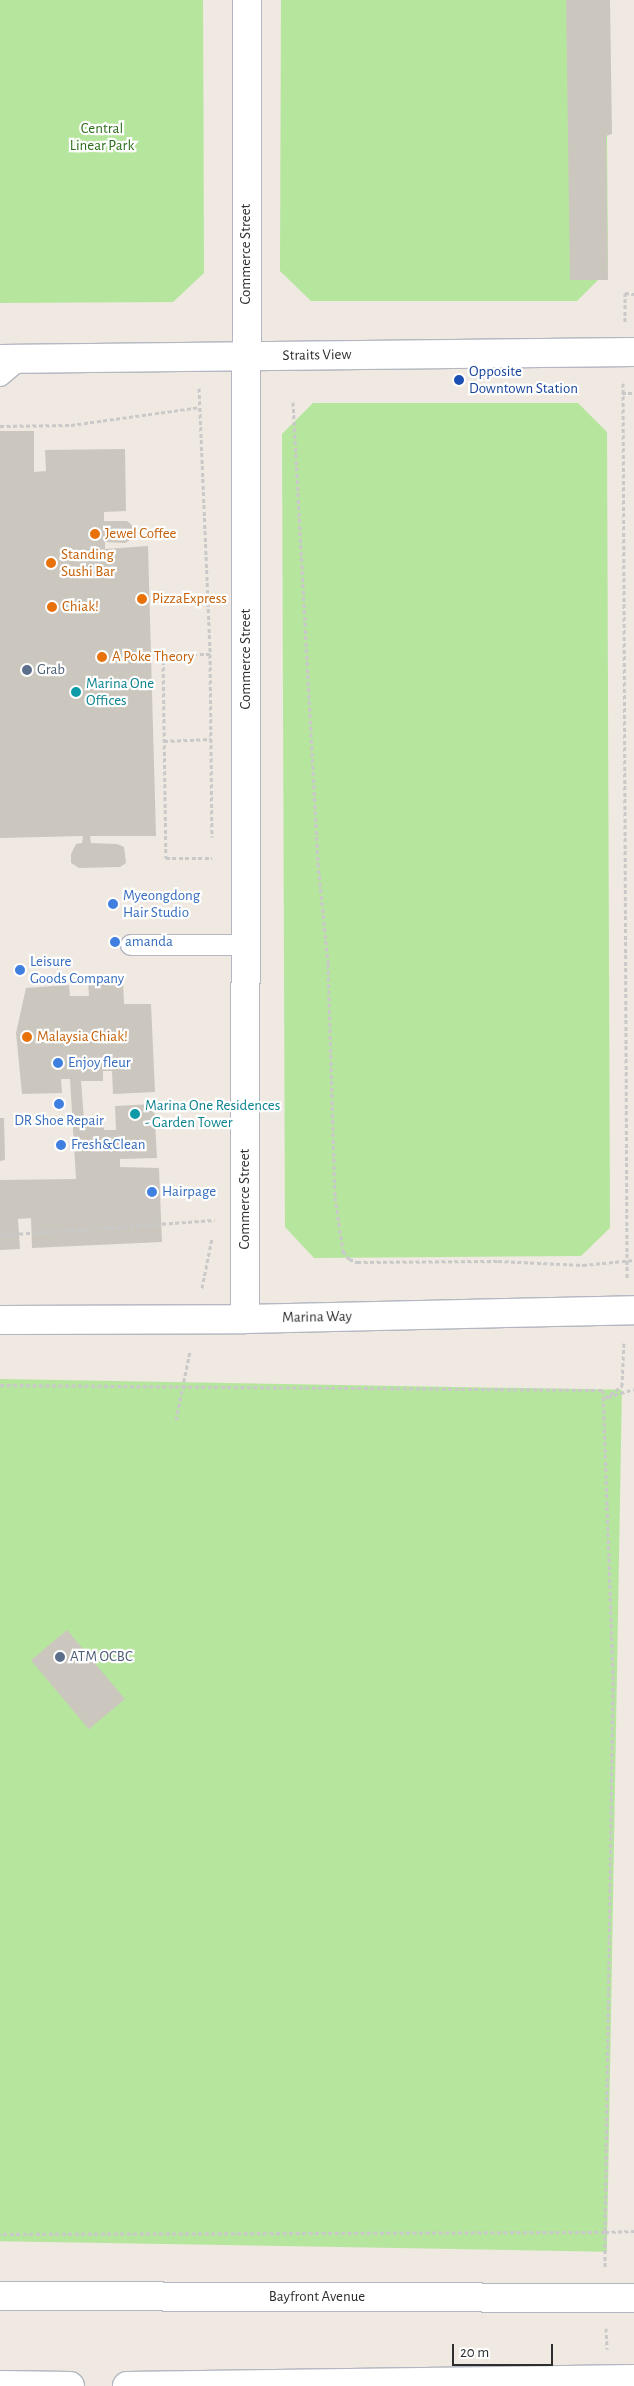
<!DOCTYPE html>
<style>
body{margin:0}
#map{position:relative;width:634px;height:2386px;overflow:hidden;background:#efe9e1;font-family:"Alegreya Sans",sans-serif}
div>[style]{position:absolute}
.green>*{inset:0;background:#b6e59e;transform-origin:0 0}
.building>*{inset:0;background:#cbc7bf;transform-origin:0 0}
.path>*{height:3px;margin-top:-1.5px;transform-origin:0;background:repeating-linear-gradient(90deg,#c9c9c9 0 4px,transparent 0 6.5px)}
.roads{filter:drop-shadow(1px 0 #b4b7c1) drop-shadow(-1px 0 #b4b7c1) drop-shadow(0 1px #b4b7c1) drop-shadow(0 -1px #b4b7c1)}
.lane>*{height:20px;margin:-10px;padding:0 10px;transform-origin:10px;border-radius:10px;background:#fff}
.secondary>*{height:28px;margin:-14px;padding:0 14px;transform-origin:14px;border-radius:14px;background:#fff}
.dots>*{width:14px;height:14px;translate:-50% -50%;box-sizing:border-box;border:2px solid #fff;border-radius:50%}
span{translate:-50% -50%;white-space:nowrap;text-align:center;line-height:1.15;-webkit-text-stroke:4.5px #fff;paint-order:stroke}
.park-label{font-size:15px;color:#2c6e1b}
.street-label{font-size:15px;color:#2e2e2e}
.transit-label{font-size:15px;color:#164399}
.left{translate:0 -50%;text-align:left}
.food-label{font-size:15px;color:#c56008}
.service-label{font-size:15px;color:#4e5e75}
.culture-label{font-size:15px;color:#0d838f}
.shop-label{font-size:15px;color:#366cbe}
.scale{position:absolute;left:452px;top:2344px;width:101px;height:22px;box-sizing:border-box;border:2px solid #2e2e2e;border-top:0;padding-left:6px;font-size:15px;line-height:18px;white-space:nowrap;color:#2e2e2e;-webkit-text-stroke:4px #fff;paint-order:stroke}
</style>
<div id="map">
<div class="green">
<i style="clip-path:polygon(0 0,203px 0,204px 273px,173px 302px,0 303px)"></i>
<i style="clip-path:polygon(281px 0,606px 0,608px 270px,577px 301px,311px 301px,280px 271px)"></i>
<i style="clip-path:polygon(313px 403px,578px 403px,607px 432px,610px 1228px,581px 1256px,314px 1258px,285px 1227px,282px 434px)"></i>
<i style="left:0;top:1379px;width:622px;height:862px;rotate:1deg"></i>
</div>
<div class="building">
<i style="clip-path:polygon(566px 0,610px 0,612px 134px,606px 136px,608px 280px,570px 280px)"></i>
<i style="clip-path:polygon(0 431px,34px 431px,34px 472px,46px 471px,45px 450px,125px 449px,126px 511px,104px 512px,104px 521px,127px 521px,133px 526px,134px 532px,132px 539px,125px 543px,105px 542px,105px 549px,148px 546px,156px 836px,90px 836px,91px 843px,117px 844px,124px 847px,126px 863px,120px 867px,79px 868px,71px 863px,71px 854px,76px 844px,82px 843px,83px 836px,0 838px)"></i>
<i style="clip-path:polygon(123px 982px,124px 1004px,151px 1004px,155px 1092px,113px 1094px,112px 1071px,103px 1071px,103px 1081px,81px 1081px,84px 1120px,103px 1119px,104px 1130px,116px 1130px,115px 1106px,154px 1104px,157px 1158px,120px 1159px,120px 1167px,159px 1168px,162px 1242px,32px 1248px,31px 1218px,18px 1219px,20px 1249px,0 1250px,0 1180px,76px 1179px,70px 1079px,61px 1079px,62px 1093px,22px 1094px,16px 1033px,26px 988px,69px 985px,70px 996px,89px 996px,88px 983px)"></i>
<i style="clip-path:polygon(0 1118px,4px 1118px,5px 1160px,0 1161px)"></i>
<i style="left:67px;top:1630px;width:90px;height:47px;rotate:50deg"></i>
</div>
<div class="path">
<i style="left:625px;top:322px;width:29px;rotate:-90deg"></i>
<i style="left:625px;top:293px;width:9px;rotate:6deg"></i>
<i style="left:623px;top:383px;width:896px;rotate:89.74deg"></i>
<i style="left:199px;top:388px;width:266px;rotate:87.6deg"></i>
<i style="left:210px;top:654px;width:183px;rotate:89.4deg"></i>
<i style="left:622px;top:393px;width:12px"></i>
<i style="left:293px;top:402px;width:462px;rotate:86.9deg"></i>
<i style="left:318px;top:863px;width:101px;rotate:84.3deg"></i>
<i style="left:328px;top:964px;width:233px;rotate:88.3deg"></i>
<i style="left:335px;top:1197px;width:55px;rotate:81.6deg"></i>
<i style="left:343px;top:1251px;width:10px;rotate:53deg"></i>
<i style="left:349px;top:1259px;width:9px;rotate:21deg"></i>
<i style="left:357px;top:1262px;width:141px;rotate:-0.4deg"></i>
<i style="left:498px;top:1261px;width:85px;rotate:2.7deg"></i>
<i style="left:583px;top:1265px;width:51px;rotate:-5.6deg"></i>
<i style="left:0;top:426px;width:71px;rotate:-0.8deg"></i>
<i style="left:71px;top:425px;width:130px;rotate:-7.9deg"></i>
<i style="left:210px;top:654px;width:47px;rotate:180deg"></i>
<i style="left:163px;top:654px;width:204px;rotate:89.2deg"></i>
<i style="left:166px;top:858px;width:46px"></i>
<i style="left:164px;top:741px;width:47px;rotate:-2.4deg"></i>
<i style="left:0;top:1235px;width:215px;rotate:-4deg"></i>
<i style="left:202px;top:1288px;width:51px;rotate:-78.7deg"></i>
<i style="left:0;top:1385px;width:603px;rotate:0.48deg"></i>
<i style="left:603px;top:1390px;width:291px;rotate:88deg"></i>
<i style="left:613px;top:1681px;width:551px;rotate:90.83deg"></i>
<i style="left:605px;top:2232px;width:605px;rotate:179.81deg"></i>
<i style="left:608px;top:1397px;width:27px;rotate:-17deg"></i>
<i style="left:605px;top:1398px;width:21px;rotate:-35deg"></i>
<i style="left:622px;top:1386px;width:45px;rotate:-87.5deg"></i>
<i style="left:176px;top:1420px;width:70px;rotate:-78.5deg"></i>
<i style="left:605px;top:2267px;width:35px;rotate:-90deg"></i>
<i style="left:605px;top:2232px;width:29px;rotate:-2deg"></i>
<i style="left:606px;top:2328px;width:21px;rotate:87deg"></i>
</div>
<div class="roads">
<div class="lane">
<i style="left:0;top:376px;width:26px;rotate:-40deg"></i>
<i style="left:131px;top:945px;width:114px"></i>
</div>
<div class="secondary">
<i style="left:0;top:359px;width:634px;rotate:-0.63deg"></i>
<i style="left:245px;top:1319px;width:1319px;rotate:-89.91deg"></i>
<i style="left:0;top:1320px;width:245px;rotate:-0.2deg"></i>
<i style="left:245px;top:1319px;width:389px;rotate:-1.3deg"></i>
<i style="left:0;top:2296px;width:634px;rotate:0.18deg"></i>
<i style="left:0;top:2385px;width:70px;rotate:0.8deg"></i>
<i style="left:127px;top:2386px;width:507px;rotate:-0.79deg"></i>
</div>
</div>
<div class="dots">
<i style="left:459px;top:380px;background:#1a4fb4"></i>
<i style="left:95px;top:534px;background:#e8710a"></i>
<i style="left:51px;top:563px;background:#e8710a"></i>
<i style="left:142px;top:599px;background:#e8710a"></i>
<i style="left:52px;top:607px;background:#e8710a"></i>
<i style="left:102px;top:657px;background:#e8710a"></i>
<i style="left:27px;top:670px;background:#5c6f8a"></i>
<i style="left:76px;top:692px;background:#0f9aa8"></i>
<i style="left:113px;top:904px;background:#3f7fe0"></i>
<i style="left:115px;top:942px;background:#3f7fe0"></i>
<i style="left:20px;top:970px;background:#3f7fe0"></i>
<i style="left:27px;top:1037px;background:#e8710a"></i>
<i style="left:58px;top:1063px;background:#3f7fe0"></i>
<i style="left:59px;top:1104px;background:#3f7fe0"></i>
<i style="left:135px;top:1114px;background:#0f9aa8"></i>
<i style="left:61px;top:1145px;background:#3f7fe0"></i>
<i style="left:152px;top:1192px;background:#3f7fe0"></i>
<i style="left:60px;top:1657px;background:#5c6f8a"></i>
</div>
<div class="park-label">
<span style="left:102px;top:137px">Central<br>Linear Park</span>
</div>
<div class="street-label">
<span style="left:246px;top:254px;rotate:-90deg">Commerce Street</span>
<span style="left:317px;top:355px;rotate:-1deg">Straits View</span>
<span style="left:246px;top:659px;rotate:-90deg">Commerce Street</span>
<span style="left:245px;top:1199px;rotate:-90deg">Commerce Street</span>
<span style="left:317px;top:1317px;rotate:-1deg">Marina Way</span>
<span style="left:317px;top:2297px">Bayfront Avenue</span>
</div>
<div class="transit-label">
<span class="left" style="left:469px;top:380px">Opposite<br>Downtown Station</span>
</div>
<div class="food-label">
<span class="left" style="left:105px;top:534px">Jewel Coffee</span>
<span class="left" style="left:61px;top:563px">Standing<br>Sushi Bar</span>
<span class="left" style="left:152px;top:599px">PizzaExpress</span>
<span class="left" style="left:62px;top:607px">Chiak!</span>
<span class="left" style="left:112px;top:657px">A Poke Theory</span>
<span class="left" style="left:37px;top:1037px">Malaysia Chiak!</span>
</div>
<div class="service-label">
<span class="left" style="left:37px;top:670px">Grab</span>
<span class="left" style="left:70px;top:1657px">ATM OCBC</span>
</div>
<div class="culture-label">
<span class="left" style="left:86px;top:692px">Marina One<br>Offices</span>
<span class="left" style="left:145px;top:1114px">Marina One Residences<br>- Garden Tower</span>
</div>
<div class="shop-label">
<span class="left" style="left:123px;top:904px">Myeongdong<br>Hair Studio</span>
<span class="left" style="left:125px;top:942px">amanda</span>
<span class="left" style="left:30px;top:970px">Leisure<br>Goods Company</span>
<span class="left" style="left:68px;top:1063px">Enjoy fleur</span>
<span style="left:59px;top:1121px">DR Shoe Repair</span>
<span class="left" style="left:71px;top:1145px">Fresh&amp;Clean</span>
<span class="left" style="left:162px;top:1192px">Hairpage</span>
</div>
<div class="scale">20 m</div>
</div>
